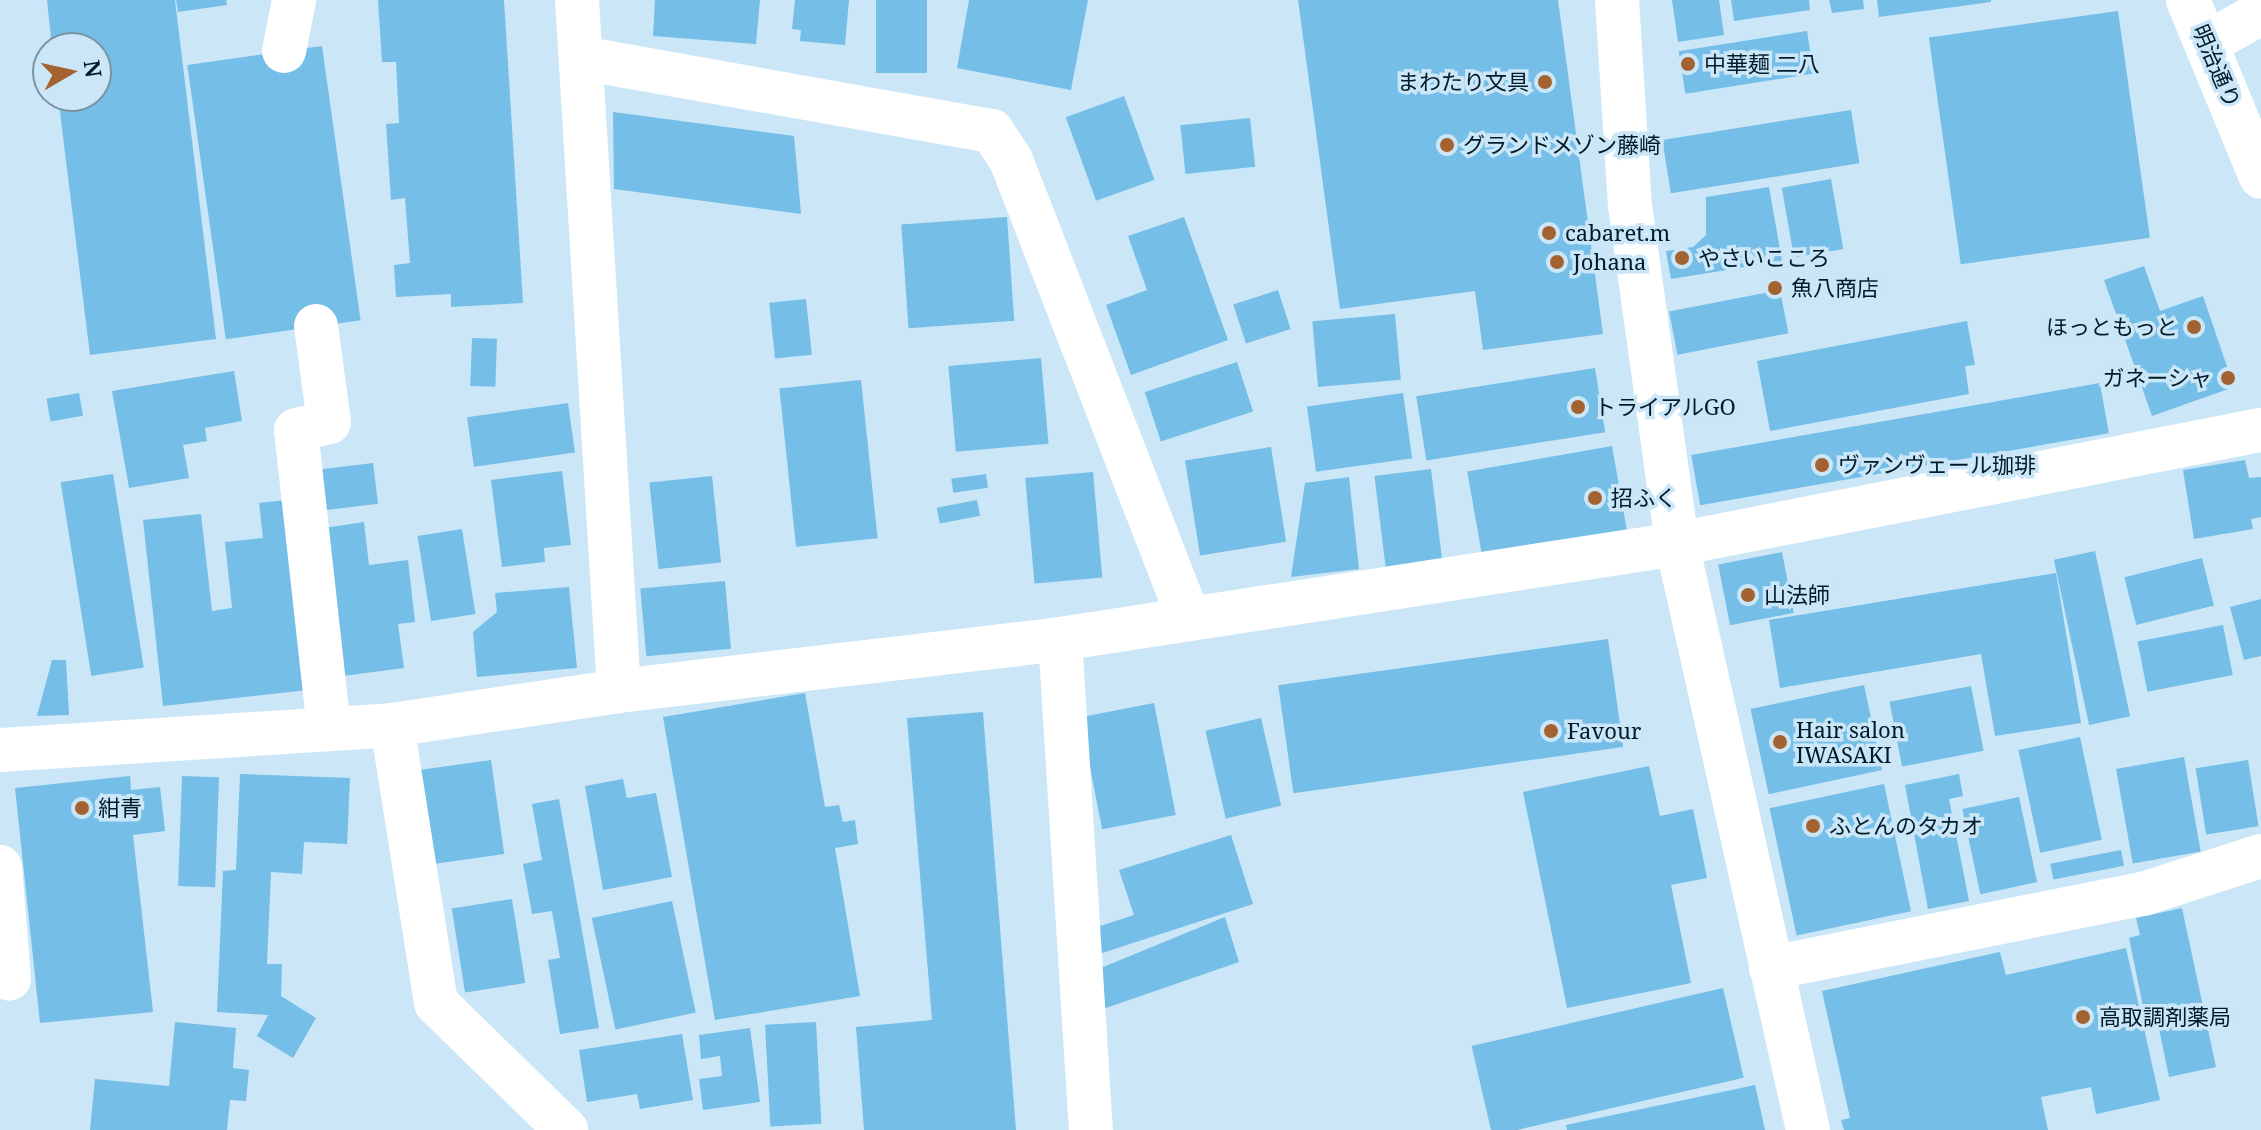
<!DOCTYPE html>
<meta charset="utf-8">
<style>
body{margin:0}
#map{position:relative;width:2261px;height:1130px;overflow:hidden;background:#cae6f7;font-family:"Noto Serif","Noto Sans JP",serif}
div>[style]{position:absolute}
.building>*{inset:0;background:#74bee7;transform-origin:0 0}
.minor>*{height:44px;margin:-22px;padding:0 22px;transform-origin:22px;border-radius:22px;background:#fff}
.dots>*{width:22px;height:22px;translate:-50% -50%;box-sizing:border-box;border:4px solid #cae6f7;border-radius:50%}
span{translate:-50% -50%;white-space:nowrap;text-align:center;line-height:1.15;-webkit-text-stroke:7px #cae6f7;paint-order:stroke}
.poi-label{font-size:22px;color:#001c2b}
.left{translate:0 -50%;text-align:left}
.right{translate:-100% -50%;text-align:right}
.street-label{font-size:22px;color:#001c2b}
.north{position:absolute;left:32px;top:32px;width:80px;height:80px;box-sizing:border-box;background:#cae6f7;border:2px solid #7995a5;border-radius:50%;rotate:81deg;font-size:22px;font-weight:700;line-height:32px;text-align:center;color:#001c2b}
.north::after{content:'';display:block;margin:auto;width:28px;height:36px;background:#a56231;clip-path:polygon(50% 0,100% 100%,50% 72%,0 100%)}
</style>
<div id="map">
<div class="building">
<i style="clip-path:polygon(47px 0,175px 0,216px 339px,90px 355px,58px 96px,96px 96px,96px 48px,52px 48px)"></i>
<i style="clip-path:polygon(176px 0,226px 0,227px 5px,178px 12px)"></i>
<i style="clip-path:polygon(378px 0,504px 0,523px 303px,451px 307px,451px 294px,396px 297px,394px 265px,410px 263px,405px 198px,391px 200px,386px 124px,399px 123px,396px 62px,382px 62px)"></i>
<i style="clip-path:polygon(655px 0,760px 0,756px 44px,653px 36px)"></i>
<i style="clip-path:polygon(795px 0,849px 0,845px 45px,800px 41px,801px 30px,792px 29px)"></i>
<i style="left:876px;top:0;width:51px;height:73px"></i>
<i style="clip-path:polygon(969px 0,1088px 0,1071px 90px,957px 68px)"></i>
<i style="clip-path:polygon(1298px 0,1558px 0,1603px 334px,1483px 350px,1475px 291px,1340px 309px)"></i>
<i style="clip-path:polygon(1672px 0,1719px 0,1724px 35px,1678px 42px)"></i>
<i style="clip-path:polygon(1731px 0,1809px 0,1810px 10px,1734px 21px)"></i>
<i style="clip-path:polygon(1829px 0,1863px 0,1864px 9px,1832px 13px)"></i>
<i style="clip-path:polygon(1877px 0,1991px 0,1991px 2px,1879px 17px)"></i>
<i style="left:2118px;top:11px;width:229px;height:191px;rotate:82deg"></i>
<i style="left:1807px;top:31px;width:43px;height:130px;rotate:81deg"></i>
<i style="left:322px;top:46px;width:277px;height:136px;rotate:82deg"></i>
<i style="left:1124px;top:96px;width:89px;height:62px;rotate:70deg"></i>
<i style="left:1851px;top:110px;width:54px;height:191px;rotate:81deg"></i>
<i style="clip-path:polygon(613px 112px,794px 136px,801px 214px,614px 189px)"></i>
<i style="left:1250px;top:118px;width:49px;height:70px;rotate:84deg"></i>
<i style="left:1831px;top:179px;width:71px;height:50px;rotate:80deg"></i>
<i style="clip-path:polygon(1769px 187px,1782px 261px,1671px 279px,1666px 251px,1693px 247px,1706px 235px,1706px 197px)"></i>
<i style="left:1007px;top:217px;width:104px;height:106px;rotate:86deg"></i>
<i style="clip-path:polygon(1184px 217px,1228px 340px,1131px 375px,1106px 305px,1147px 290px,1128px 236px)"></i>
<i style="clip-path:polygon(2144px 266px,2160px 311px,2203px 296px,2234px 387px,2152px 416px,2104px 280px)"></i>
<i style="left:1278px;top:290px;width:41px;height:47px;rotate:72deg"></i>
<i style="left:1780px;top:290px;width:44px;height:113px;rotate:79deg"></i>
<i style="left:806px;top:299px;width:56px;height:37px;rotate:84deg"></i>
<i style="left:1395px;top:314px;width:66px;height:83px;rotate:85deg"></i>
<i style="clip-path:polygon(1967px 321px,1975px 365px,1965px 366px,1969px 394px,1770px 431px,1757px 361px)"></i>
<i style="left:472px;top:338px;width:25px;height:48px;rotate:2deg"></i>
<i style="left:1041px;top:358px;width:86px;height:93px;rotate:85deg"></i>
<i style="left:1237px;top:362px;width:52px;height:97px;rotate:72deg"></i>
<i style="left:1595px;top:368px;width:65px;height:181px;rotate:81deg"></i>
<i style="clip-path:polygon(234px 371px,242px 421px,205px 428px,207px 441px,183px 445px,189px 478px,129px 488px,112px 391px)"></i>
<i style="left:861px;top:380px;width:159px;height:82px;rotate:84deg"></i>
<i style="left:2100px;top:383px;width:51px;height:415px;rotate:80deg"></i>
<i style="left:79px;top:393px;width:23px;height:33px;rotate:80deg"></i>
<i style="left:1403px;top:393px;width:66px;height:97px;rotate:82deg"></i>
<i style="left:568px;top:403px;width:50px;height:102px;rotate:82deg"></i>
<i style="left:1612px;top:446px;width:90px;height:147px;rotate:80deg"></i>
<i style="left:1271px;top:447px;width:96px;height:87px;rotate:81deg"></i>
<i style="clip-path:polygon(2245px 460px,2249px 478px,2261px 477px,2261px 517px,2251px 519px,2253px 529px,2194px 539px,2183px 470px)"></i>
<i style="left:373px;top:463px;width:41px;height:52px;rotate:83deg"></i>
<i style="left:1431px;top:469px;width:100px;height:57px;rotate:83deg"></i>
<i style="clip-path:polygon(562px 471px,571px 545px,544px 548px,545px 562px,502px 567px,491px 480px)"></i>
<i style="left:1093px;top:472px;width:106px;height:68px;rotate:85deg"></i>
<i style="left:113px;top:474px;width:196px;height:53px;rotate:81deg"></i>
<i style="left:986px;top:474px;width:14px;height:35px;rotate:82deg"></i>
<i style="left:712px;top:476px;width:87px;height:63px;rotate:84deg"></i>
<i style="clip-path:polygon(1349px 477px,1359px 569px,1291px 577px,1305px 483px)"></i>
<i style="clip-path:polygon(295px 499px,316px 689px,163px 706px,143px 520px,201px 514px,212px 611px,232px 608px,225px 542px,263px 538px,259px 503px)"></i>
<i style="left:977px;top:500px;width:16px;height:41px;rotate:79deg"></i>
<i style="clip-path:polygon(364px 522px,369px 565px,408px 560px,415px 622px,398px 624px,404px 668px,343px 676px,324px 528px)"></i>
<i style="left:462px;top:529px;width:86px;height:45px;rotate:81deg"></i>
<i style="left:2095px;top:551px;width:169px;height:42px;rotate:78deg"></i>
<i style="left:1782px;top:552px;width:62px;height:65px;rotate:79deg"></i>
<i style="left:2202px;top:558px;width:49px;height:80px;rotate:76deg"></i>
<i style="clip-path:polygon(2056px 573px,2081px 723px,1995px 736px,1981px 654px,1780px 688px,1769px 620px)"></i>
<i style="left:725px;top:581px;width:68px;height:85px;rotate:85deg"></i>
<i style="clip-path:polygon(569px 587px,577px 668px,477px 677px,473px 632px,497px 612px,495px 593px)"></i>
<i style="clip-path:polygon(2261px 599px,2261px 656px,2244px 660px,2230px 607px)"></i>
<i style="left:2223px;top:625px;width:51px;height:87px;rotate:79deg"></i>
<i style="left:1608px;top:639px;width:109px;height:333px;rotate:82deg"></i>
<i style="clip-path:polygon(52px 660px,66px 660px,69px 715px,37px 716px)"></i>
<i style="left:1864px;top:685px;width:87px;height:116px;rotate:78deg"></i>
<i style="left:1971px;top:686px;width:66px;height:83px;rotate:79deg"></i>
<i style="clip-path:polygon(805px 693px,825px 807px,839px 805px,843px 822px,855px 820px,858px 844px,835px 848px,860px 996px,715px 1020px,663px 717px)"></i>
<i style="left:1154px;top:703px;width:114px;height:75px;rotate:79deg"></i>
<i style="clip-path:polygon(983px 712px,1016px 1130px,864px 1130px,856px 1027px,932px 1020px,907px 718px)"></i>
<i style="left:1261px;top:718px;width:90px;height:57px;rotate:77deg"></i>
<i style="left:2080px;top:737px;width:105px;height:63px;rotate:78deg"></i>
<i style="left:2184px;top:757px;width:96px;height:69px;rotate:80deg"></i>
<i style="left:491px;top:760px;width:95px;height:78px;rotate:82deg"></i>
<i style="left:2248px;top:760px;width:67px;height:53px;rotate:81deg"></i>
<i style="clip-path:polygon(1649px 766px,1660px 816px,1693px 809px,1707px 878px,1671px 885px,1691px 983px,1567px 1008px,1523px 792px)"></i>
<i style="clip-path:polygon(240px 774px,350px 778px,347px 844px,304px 842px,302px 874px,271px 872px,267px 964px,282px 964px,281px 996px,316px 1018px,293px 1058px,257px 1036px,268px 1015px,217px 1012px,223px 871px,236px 870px)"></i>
<i style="clip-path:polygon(1959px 774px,1963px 796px,1949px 799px,1969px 901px,1928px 909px,1905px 785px)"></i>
<i style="clip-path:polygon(130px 776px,131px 790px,160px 787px,165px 831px,133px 835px,153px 1012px,40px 1023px,15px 788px)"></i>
<i style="left:182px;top:776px;width:37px;height:110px;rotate:2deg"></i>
<i style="clip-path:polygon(623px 779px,627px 798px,656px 793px,672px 877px,603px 890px,585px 786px)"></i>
<i style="left:1884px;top:784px;width:130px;height:117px;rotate:78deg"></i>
<i style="left:2019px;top:797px;width:87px;height:58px;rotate:78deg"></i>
<i style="clip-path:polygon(559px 799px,599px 1028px,560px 1034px,548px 960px,560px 958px,552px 911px,532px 914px,523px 864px,542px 860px,532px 804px)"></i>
<i style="clip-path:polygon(1231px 835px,1253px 904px,1096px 955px,1088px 930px,1134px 915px,1119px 870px)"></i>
<i style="left:2121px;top:850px;width:16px;height:72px;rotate:79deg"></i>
<i style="left:512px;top:899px;width:85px;height:61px;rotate:81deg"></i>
<i style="left:672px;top:901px;width:114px;height:82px;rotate:78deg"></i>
<i style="clip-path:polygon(2182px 908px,2216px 1067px,2169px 1077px,2157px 1019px,2146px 1021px,2129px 938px,2140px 935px,2136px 918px)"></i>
<i style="clip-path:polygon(1225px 917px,1239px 962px,1103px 1009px,1091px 972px)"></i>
<i style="clip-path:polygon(2126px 948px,2160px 1100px,2096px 1114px,2091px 1087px,2041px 1097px,2048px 1130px,1844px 1130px,1841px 1120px,1850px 1118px,1822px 991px,2000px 952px,2006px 975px)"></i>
<i style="left:1723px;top:988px;width:92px;height:258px;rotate:77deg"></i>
<i style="clip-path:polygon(175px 1022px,236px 1028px,233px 1068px,249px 1070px,246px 1101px,230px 1100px,227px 1130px,90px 1130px,95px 1079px,169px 1086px)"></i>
<i style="left:816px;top:1022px;width:102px;height:51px;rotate:87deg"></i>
<i style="clip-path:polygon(750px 1028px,760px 1102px,703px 1110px,699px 1079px,722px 1076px,720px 1056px,701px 1059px,699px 1035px)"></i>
<i style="clip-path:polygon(682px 1034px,693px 1100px,640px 1109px,637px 1094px,587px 1102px,579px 1050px)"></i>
<i style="clip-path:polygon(1755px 1085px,1765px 1130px,1567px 1130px,1566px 1125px)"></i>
</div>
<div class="minor">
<i style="left:577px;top:0;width:692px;rotate:86.52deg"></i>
<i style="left:619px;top:691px;width:444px;rotate:-6.7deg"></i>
<i style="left:1060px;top:639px;width:624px;rotate:-8.75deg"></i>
<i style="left:1677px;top:544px;width:595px;rotate:-11.05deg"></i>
<i style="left:1617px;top:0;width:205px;rotate:86.4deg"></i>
<i style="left:1630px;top:205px;width:342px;rotate:82.1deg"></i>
<i style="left:1677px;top:544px;width:600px;rotate:77.4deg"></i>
<i style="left:2188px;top:0;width:191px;rotate:67.6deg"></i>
<i style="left:2209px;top:42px;width:60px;rotate:-29.1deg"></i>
<i style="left:284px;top:51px;width:52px;rotate:-78.9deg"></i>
<i style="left:581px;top:58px;width:417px;rotate:10.1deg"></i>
<i style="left:992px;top:131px;width:35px;rotate:57deg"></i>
<i style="left:1011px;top:160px;width:492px;rotate:68.8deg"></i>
<i style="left:316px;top:326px;width:97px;rotate:82.3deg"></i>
<i style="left:329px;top:422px;width:34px;rotate:166deg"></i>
<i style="left:296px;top:430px;width:301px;rotate:83.7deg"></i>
<i style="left:1060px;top:639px;width:492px;rotate:86.4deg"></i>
<i style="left:392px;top:725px;width:281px;rotate:81deg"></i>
<i style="left:436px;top:1003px;width:182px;rotate:44.3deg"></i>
<i style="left:0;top:750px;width:393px;rotate:-3.6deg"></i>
<i style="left:392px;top:725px;width:230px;rotate:-8.5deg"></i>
<i style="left:0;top:867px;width:112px;rotate:85.4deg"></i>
<i style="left:1771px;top:968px;width:379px;rotate:-11.3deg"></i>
<i style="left:2143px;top:894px;width:124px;rotate:-17.9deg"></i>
</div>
<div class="dots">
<i style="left:1688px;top:64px;background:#a56231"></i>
<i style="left:1545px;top:82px;background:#a56231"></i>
<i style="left:1447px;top:145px;background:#a56231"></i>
<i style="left:1549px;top:233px;background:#a56231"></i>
<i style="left:1682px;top:258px;background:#a56231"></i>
<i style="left:1557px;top:262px;background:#a56231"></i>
<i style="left:1775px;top:288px;background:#a56231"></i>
<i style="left:2194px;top:327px;background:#a56231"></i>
<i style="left:2228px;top:378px;background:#a56231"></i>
<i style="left:1578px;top:407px;background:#a56231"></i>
<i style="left:1822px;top:465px;background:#a56231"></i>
<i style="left:1595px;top:498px;background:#a56231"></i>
<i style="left:1748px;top:595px;background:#a56231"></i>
<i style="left:1551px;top:731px;background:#a56231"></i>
<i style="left:1780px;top:742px;background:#a56231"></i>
<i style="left:82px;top:808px;background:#a56231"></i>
<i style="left:1813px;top:826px;background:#a56231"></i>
<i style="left:2083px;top:1017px;background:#a56231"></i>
</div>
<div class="poi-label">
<span class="left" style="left:1704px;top:64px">中華麺 二八</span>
<span class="right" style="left:1529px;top:82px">まわたり文具</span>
<span class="left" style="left:1463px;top:145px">グランドメゾン藤崎</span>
<span class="left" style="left:1565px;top:233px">cabaret.m</span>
<span class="left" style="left:1698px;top:258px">やさいこころ</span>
<span class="left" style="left:1573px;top:262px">Johana</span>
<span class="left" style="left:1791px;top:288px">魚八商店</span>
<span class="right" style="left:2178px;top:327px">ほっともっと</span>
<span class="right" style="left:2212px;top:378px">ガネーシャ</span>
<span class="left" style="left:1594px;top:407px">トライアルGO</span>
<span class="left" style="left:1838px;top:465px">ヴァンヴェール珈琲</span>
<span class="left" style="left:1611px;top:498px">招ふく</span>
<span class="left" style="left:1764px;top:595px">山法師</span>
<span class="left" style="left:1796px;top:742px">Hair salon<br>IWASAKI</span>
<span class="left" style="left:1567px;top:731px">Favour</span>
<span class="left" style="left:98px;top:808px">紺青</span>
<span class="left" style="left:1829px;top:826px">ふとんのタカオ</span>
<span class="left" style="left:2099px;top:1017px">高取調剤薬局</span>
</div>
<div class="street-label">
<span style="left:2217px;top:66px;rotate:67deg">明治通り</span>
</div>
<div class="north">N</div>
</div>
